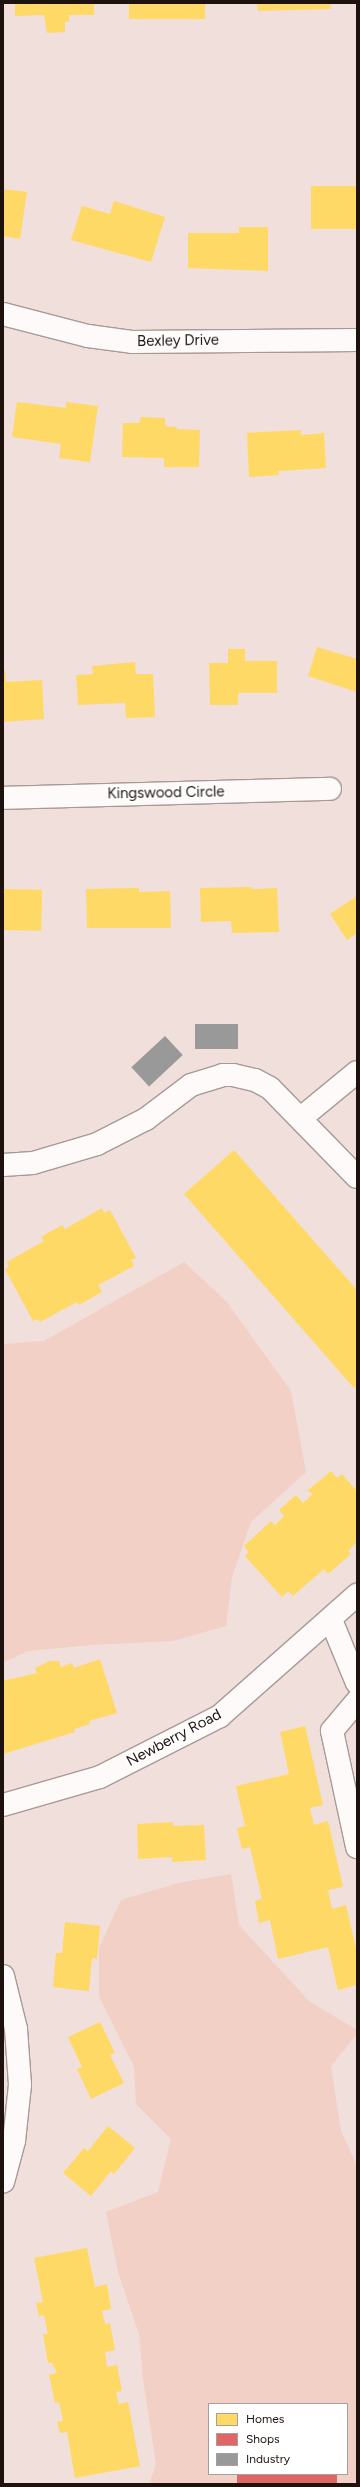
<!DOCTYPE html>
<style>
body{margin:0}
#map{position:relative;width:360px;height:2487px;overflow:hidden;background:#f0dfda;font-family:Figtree,sans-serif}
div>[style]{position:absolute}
.green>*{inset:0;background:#f3d0c5}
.homes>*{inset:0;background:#ffd966;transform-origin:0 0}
.shops>*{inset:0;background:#e06666;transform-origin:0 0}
.industry>*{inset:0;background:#999;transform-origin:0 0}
.roads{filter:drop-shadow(1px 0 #a79a96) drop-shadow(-1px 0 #a79a96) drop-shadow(0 1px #a79a96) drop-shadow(0 -1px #a79a96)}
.minor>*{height:22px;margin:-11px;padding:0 11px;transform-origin:11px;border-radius:11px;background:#fdfaf9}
span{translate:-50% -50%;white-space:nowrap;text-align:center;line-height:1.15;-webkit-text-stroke:4px #fff;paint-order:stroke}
.street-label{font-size:15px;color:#1d120e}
.frame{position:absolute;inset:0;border:4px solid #1d120e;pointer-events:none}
.legend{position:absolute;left:208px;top:2403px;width:140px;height:72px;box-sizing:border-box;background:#fff;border:1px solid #a5a09f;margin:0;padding:5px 7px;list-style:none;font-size:12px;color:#1d120e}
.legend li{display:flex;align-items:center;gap:8px;height:20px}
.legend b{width:20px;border:1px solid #a5a09f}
</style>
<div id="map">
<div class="green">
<i style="clip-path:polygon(184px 1262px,226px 1301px,291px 1391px,306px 1472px,251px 1522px,232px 1577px,226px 1626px,173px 1641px,91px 1645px,28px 1651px,3px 1663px,3px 1344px,44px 1341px)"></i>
<i style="clip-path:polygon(evenodd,231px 1874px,239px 1925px,309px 2001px,357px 2030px,357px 2034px,331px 2066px,341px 2131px,357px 2166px,357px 2484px,149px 2484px,156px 2464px,143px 2379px,139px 2334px,118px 2272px,106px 2212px,158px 2192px,171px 2139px,136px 2104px,134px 2067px,99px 1996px,99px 1948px,121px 1900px,178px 1883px,231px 1874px,209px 2404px,347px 2404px,347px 2474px,209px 2474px,209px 2404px)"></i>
</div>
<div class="homes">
<i style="clip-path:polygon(15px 3px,94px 3px,94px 15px,69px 15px,69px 22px,65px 22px,65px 32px,47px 33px,44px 15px,15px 16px)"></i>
<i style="left:129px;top:3px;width:76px;height:16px"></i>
<i style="clip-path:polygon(257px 3px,330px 3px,331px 9px,258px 11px)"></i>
<i style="left:357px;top:186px;width:43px;height:46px;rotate:90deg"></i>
<i style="clip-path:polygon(3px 189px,27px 192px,20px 239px,3px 236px)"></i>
<i style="clip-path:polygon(114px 201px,165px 217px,151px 262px,71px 240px,82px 206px,110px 214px)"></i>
<i style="clip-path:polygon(239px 227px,268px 227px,268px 271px,188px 268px,188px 233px,239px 233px)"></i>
<i style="clip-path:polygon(17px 402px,66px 408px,66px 402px,98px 406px,90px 462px,59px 458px,61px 444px,12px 437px)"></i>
<i style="clip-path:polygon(141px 417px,165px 418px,165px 426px,177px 427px,177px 429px,200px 430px,199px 467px,164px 467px,164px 458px,122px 457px,123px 423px,139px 423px)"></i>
<i style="clip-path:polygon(301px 430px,301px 435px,324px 433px,326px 468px,278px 471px,279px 475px,249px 477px,247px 433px)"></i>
<i style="clip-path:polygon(317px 647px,357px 659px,357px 692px,308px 676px)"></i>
<i style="clip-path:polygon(228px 649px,245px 649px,245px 661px,277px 661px,277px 693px,238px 693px,238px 705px,210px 705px,209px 663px,228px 663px)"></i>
<i style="clip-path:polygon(135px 662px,136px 674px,153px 674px,155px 717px,126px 718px,125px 703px,78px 705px,76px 675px,93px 674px,92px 666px)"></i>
<i style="clip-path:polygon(3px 670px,5px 670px,6px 682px,42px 680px,44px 719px,3px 722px)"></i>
<i style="clip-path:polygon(251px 887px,251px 889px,277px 888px,279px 932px,232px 933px,231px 921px,201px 922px,200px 888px)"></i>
<i style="clip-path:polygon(139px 888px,139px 892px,170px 891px,171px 928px,87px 928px,86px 889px)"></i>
<i style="left:3px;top:889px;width:39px;height:41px;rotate:1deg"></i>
<i style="clip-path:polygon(357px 896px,357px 933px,347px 940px,330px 914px)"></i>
<i style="clip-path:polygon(234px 1150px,357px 1290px,357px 1386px,354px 1388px,184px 1194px)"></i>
<i style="clip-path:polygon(102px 1208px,104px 1213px,110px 1210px,136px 1258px,131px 1260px,134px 1266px,98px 1285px,102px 1292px,79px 1305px,77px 1302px,40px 1322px,38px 1319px,33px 1321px,5px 1269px,9px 1267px,7px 1262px,44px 1241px,41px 1237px,62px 1225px,65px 1229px)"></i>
<i style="clip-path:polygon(331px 1471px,337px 1478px,342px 1474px,357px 1491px,357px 1542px,348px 1551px,351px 1554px,328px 1574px,324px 1569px,293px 1596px,288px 1591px,282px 1597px,245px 1556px,249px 1552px,244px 1546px,271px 1521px,275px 1525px,284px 1516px,279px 1510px,296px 1495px,303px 1503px,313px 1494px,307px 1491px)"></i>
<i style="clip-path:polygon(100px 1659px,117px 1713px,89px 1721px,90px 1724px,74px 1729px,75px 1732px,3px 1754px,3px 1681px,37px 1673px,35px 1668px,50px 1661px,59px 1661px,61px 1667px,72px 1663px,74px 1668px)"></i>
<i style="clip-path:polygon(305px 1726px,323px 1805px,310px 1808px,314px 1825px,328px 1821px,343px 1887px,328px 1890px,332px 1909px,346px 1905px,357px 1953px,357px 1985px,338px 1990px,328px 1947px,278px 1959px,270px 1920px,259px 1923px,255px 1901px,262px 1899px,250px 1847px,242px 1849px,237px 1828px,245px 1826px,236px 1786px,289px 1774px,280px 1732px)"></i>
<i style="clip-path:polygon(173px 1822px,173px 1826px,204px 1825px,206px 1860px,172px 1862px,172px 1857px,138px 1859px,137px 1824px)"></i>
<i style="clip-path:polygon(65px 1922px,100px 1926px,97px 1959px,92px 1958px,89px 1991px,53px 1987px,56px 1953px,62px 1953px)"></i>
<i style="clip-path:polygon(100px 2022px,115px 2053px,110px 2055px,124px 2083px,91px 2099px,77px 2069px,82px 2067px,68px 2037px)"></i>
<i style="clip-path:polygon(108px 2126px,135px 2148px,114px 2174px,111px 2171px,91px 2196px,63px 2173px,84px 2148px,88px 2151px)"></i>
<i style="clip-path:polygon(87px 2248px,95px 2287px,107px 2284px,111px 2309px,102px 2311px,105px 2324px,110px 2323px,115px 2350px,105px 2352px,107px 2367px,117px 2365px,122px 2391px,116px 2392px,119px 2404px,128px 2402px,140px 2466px,75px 2478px,67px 2432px,60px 2433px,57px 2422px,63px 2421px,59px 2402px,55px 2403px,49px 2375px,57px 2373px,52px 2363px,48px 2363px,43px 2334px,48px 2334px,44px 2315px,39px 2316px,36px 2303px,43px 2302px,34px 2258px)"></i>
</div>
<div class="shops">
<i style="left:237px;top:2474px;width:100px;height:11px"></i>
</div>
<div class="industry">
<i style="left:195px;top:1024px;width:43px;height:25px"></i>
<i style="left:165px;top:1036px;width:26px;height:46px;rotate:47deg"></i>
</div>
<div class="roads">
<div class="minor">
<i style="left:3px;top:314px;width:88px;rotate:14.5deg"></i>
<i style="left:88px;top:336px;width:44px;rotate:7.8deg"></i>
<i style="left:132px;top:342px;width:225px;rotate:-0.5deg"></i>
<i style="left:3px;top:798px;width:327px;rotate:-1.6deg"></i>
<i style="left:301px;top:1118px;width:72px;rotate:-39.4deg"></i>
<i style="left:3px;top:1165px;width:30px;rotate:-4deg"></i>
<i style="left:33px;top:1163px;width:67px;rotate:-16.5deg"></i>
<i style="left:97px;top:1144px;width:55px;rotate:-27deg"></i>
<i style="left:146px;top:1119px;width:56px;rotate:-37.1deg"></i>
<i style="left:191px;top:1085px;width:34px;rotate:-17deg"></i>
<i style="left:223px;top:1075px;width:10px"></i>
<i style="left:233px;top:1075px;width:23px;rotate:13deg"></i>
<i style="left:255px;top:1080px;width:17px;rotate:28deg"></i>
<i style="left:270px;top:1088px;width:124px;rotate:45.7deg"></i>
<i style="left:331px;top:1620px;width:68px;rotate:67.6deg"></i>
<i style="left:357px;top:1701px;width:39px;rotate:130deg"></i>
<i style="left:332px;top:1731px;width:119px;rotate:77.8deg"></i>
<i style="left:3px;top:1805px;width:101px;rotate:-16.1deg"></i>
<i style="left:100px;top:1777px;width:135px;rotate:-26.9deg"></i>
<i style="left:220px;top:1716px;width:183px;rotate:-41.5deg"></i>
<i style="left:3px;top:1976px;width:55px;rotate:76.2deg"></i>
<i style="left:16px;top:2029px;width:56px;rotate:85.9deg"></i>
<i style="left:20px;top:2085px;width:56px;rotate:96.1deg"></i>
<i style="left:14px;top:2141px;width:42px;rotate:105deg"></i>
</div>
</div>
<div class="street-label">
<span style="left:178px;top:341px;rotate:-1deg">Bexley Drive</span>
<span style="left:166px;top:793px;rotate:-1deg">Kingswood Circle</span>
<span style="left:174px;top:1738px;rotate:-28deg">Newberry Road</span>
</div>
<div class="frame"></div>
<ul class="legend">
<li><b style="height:11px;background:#ffd966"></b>Homes</li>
<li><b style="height:11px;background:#e06666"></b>Shops</li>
<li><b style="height:11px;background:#999"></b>Industry</li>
</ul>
</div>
